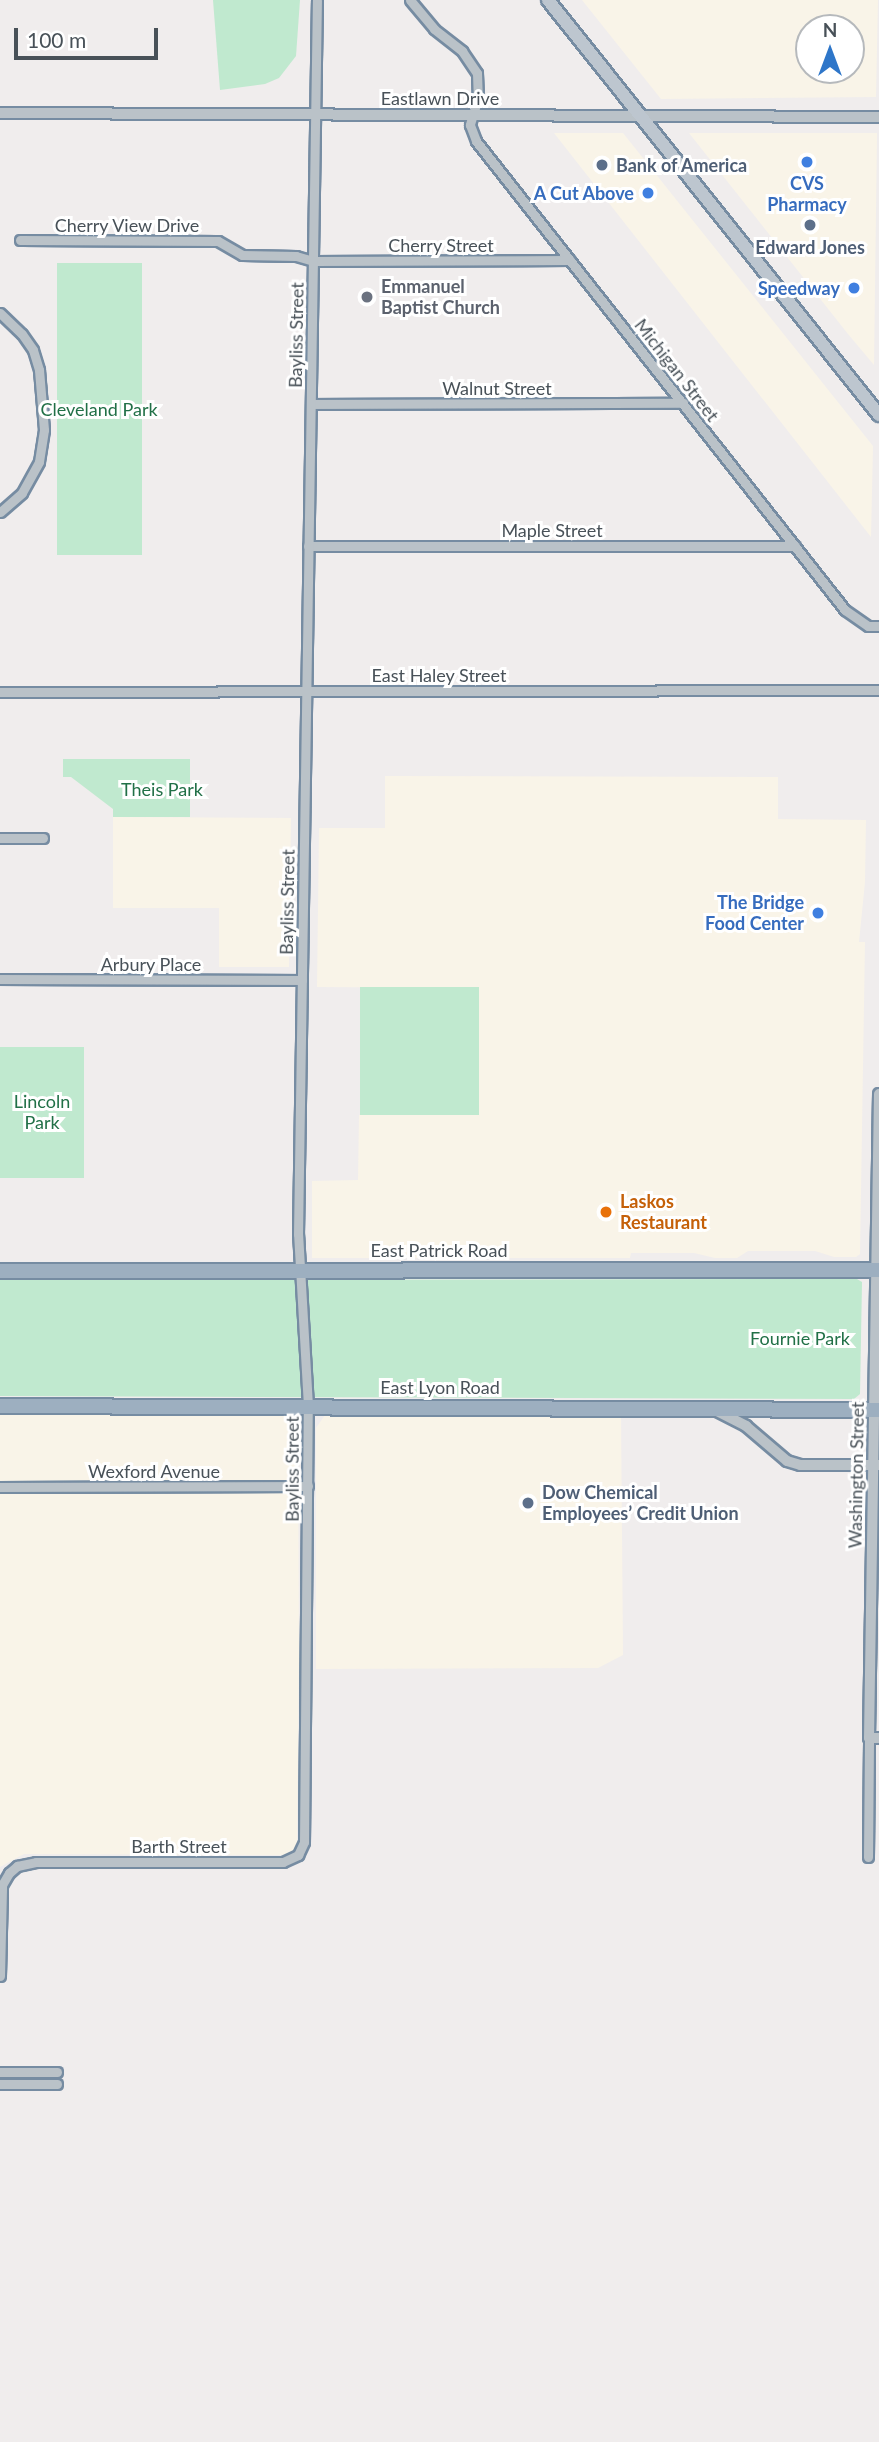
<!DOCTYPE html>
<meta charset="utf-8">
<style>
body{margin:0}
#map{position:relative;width:879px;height:2442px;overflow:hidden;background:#f0eded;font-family:Lato,sans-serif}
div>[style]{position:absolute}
.commercial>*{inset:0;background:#f9f4e8}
.green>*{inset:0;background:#c0e9cf;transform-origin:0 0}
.roads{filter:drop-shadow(2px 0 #768ca2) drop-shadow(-2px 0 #768ca2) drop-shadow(0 2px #768ca2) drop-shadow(0 -2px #768ca2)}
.minor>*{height:9px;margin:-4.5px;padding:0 4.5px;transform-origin:4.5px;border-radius:4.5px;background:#bac2c8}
.tertiary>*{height:10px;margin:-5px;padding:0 5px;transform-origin:5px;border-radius:5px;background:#bac2c8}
.secondary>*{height:12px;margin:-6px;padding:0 6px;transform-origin:6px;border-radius:6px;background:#bdc6cf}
.trunk>*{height:14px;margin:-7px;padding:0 7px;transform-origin:7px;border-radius:7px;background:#9dafc0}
.dots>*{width:19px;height:19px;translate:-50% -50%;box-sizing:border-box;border:4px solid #fff;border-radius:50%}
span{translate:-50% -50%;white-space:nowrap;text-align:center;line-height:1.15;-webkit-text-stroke:6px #fff;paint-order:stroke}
.street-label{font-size:18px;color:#485158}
.service-label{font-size:18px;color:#4e5e75;font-weight:700}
.left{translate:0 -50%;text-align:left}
.shop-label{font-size:18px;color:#366cbe;font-weight:700}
.right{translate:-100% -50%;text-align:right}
.worship-label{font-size:18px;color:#5b616d;font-weight:700}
.park-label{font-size:18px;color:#217047}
.food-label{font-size:18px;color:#c56008;font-weight:700}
.north{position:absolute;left:795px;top:14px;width:70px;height:70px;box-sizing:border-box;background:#fff;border:2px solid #b6b9bc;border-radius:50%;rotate:0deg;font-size:19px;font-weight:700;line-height:28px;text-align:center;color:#485158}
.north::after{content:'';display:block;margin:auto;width:24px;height:32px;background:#2e76c9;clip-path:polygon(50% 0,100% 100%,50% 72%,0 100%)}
.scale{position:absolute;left:14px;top:28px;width:144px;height:32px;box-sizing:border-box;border:4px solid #485158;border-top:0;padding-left:9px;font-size:21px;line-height:24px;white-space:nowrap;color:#485158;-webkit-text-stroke:5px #fff;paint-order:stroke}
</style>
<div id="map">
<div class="commercial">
<i style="clip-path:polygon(evenodd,582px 0,878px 0,876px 97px,661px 99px,582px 0,809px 28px,851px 28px,851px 70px,809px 70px,809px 28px)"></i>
<i style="clip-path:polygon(554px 133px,623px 133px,873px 446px,871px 537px)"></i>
<i style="clip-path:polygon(689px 133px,877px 133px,874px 365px,848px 334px)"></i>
<i style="clip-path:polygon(385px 776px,778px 777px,778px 819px,866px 820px,865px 882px,859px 942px,865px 942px,860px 1254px,856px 1257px,834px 1257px,815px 1251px,748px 1251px,737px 1258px,715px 1258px,694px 1253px,631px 1253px,630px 1258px,312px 1258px,312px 1181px,358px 1180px,359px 1115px,476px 1115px,479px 988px,317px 987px,319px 828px,385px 828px)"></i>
<i style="clip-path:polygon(113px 817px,291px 818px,289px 967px,219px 967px,219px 908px,113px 908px)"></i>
<i style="clip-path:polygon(0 1415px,283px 1415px,292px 1416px,298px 1423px,299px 1658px,297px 1846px,293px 1852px,286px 1855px,24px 1854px,0 1867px)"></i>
<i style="clip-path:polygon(325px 1415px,621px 1416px,623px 1655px,598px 1668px,316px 1669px,316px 1428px)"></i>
</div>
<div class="green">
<i style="clip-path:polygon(213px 0,300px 0,296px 56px,279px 78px,265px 84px,220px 90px)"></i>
<i style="left:57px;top:263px;width:85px;height:292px"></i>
<i style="clip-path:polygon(63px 759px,190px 759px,190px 817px,113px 817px,113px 809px,71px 777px,63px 777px)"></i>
<i style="left:360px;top:987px;width:119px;height:128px"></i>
<i style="left:0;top:1047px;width:84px;height:131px"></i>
<i style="clip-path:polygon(857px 1279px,862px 1282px,860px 1394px,854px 1399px,0 1396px,0 1280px)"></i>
</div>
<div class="roads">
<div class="minor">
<i style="left:410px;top:0;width:38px;rotate:50deg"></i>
<i style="left:434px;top:29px;width:36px;rotate:38deg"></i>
<i style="left:462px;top:51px;width:27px;rotate:56deg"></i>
<i style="left:477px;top:73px;width:25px;rotate:88deg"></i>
<i style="left:478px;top:98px;width:28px;rotate:107deg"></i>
<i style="left:470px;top:125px;width:17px;rotate:69deg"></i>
<i style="left:476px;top:141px;width:597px;rotate:51.81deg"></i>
<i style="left:845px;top:610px;width:28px;rotate:35deg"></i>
<i style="left:868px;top:626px;width:11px"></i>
<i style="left:20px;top:240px;width:198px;rotate:0.3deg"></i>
<i style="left:218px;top:241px;width:28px;rotate:30deg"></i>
<i style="left:242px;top:255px;width:54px;rotate:1.1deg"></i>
<i style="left:296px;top:256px;width:18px;rotate:16deg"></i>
<i style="left:313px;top:261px;width:257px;rotate:-0.2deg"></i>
<i style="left:0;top:313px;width:30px;rotate:44deg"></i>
<i style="left:22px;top:334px;width:19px;rotate:55deg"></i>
<i style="left:33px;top:350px;width:21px;rotate:73deg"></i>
<i style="left:39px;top:370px;width:60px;rotate:85.2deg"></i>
<i style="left:44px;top:430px;width:32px;rotate:99deg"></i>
<i style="left:39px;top:462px;width:35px;rotate:119deg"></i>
<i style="left:22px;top:493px;width:29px;rotate:139deg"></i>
<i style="left:311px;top:404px;width:372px;rotate:-0.2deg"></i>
<i style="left:308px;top:546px;width:487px"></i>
<i style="left:0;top:692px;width:879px;rotate:-0.13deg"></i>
<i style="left:0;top:838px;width:43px"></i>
<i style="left:0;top:979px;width:302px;rotate:0.2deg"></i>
<i style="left:0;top:1487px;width:308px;rotate:-0.2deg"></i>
<i style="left:868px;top:1857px;width:119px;rotate:-89.5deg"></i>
<i style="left:0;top:1976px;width:91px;rotate:-88.7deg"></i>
<i style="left:2px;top:1885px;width:14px;rotate:-60deg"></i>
<i style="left:9px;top:1873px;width:11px;rotate:-41deg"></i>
<i style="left:17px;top:1866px;width:19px;rotate:-12deg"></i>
<i style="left:36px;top:1862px;width:247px"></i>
<i style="left:283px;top:1862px;width:17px;rotate:-25deg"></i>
<i style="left:298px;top:1855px;width:14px;rotate:-65deg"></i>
<i style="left:304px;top:1842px;width:436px;rotate:-89.5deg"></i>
<i style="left:308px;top:1406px;width:172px;rotate:-93.3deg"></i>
<i style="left:298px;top:1234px;width:1234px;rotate:-89.12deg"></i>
<i style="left:0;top:2072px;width:57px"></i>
<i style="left:0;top:2084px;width:57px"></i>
</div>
<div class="tertiary">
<i style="left:0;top:113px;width:879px;rotate:0.26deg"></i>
<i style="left:879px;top:1094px;width:644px;rotate:90.89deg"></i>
<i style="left:869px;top:1738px;width:10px"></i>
<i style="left:717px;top:1411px;width:33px;rotate:27deg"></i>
<i style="left:746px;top:1426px;width:54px;rotate:40.5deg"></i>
<i style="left:787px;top:1461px;width:14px;rotate:17deg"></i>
<i style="left:800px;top:1465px;width:79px"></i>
</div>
<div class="secondary">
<i style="left:548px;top:0;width:531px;rotate:51.42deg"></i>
</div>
<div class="trunk">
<i style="left:0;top:1271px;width:879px;rotate:-0.07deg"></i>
<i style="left:0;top:1406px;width:879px;rotate:0.26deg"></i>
</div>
</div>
<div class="dots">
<i style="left:807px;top:162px;background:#3f7fe0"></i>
<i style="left:602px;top:165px;background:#5c6f8a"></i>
<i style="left:648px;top:193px;background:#3f7fe0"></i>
<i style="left:810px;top:225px;background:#5c6f8a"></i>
<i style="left:854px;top:288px;background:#3f7fe0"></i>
<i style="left:367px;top:297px;background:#6b7280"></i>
<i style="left:818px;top:913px;background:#3f7fe0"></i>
<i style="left:606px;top:1212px;background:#e8710a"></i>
<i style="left:528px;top:1503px;background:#5c6f8a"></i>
</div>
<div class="street-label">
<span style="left:440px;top:98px">Eastlawn Drive</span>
<span style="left:127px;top:225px">Cherry View Drive</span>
<span style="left:441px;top:245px">Cherry Street</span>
<span style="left:296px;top:335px;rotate:-89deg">Bayliss Street</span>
<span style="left:677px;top:370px;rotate:52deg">Michigan Street</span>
<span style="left:497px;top:388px">Walnut Street</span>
<span style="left:552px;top:530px">Maple Street</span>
<span style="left:439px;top:675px">East Haley Street</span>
<span style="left:287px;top:902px;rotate:-89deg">Bayliss Street</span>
<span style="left:151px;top:964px">Arbury Place</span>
<span style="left:439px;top:1250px">East Patrick Road</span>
<span style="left:440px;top:1387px">East Lyon Road</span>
<span style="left:292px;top:1469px;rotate:-90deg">Bayliss Street</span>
<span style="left:154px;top:1471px">Wexford Avenue</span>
<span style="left:856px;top:1475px;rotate:-89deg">Washington Street</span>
<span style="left:179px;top:1846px">Barth Street</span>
</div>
<div class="service-label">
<span class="left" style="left:616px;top:165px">Bank of America</span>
<span style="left:810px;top:247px">Edward Jones</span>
<span class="left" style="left:542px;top:1503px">Dow Chemical<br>Employees’ Credit Union</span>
</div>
<div class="shop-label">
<span style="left:807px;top:194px">CVS<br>Pharmacy</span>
<span class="right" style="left:634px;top:193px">A Cut Above</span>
<span class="right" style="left:840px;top:288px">Speedway</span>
<span class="right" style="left:804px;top:913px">The Bridge<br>Food Center</span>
</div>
<div class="worship-label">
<span class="left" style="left:381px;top:297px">Emmanuel<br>Baptist Church</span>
</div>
<div class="park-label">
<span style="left:99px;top:409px">Cleveland Park</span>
<span style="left:162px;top:789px">Theis Park</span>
<span style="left:42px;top:1112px">Lincoln<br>Park</span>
<span style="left:800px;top:1338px">Fournie Park</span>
</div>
<div class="food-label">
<span class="left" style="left:620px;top:1212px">Laskos<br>Restaurant</span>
</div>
<div class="north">N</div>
<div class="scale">100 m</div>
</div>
